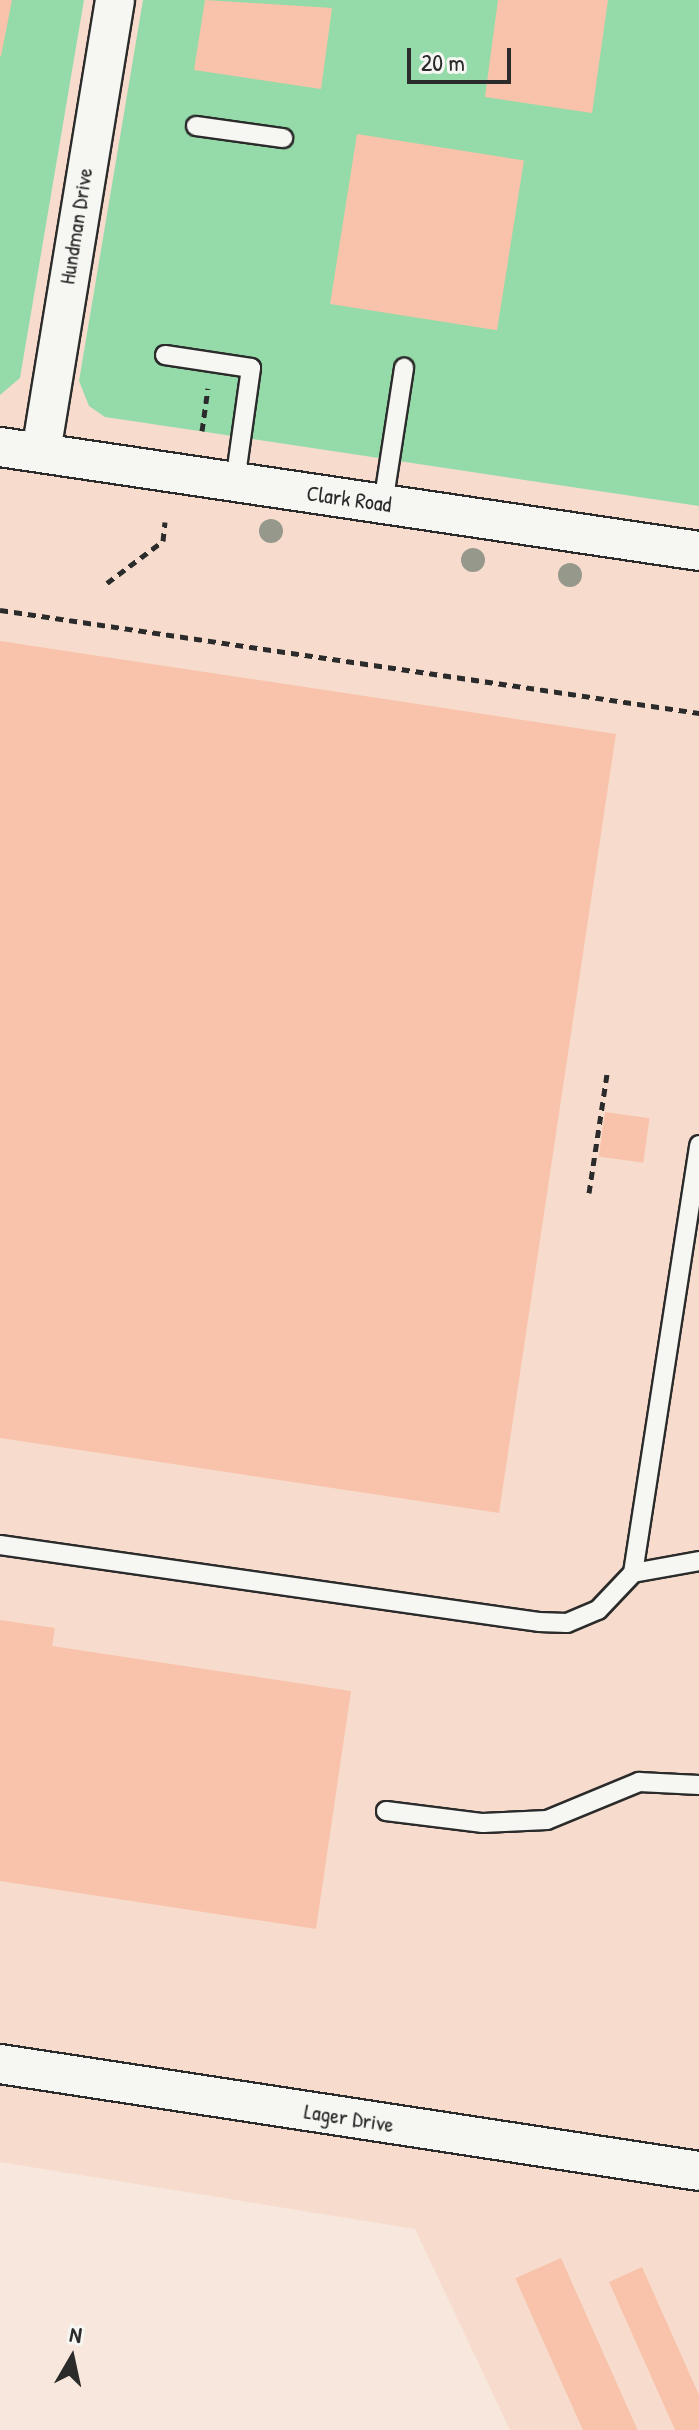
<!DOCTYPE html>
<style>
body{margin:0}
#map{position:relative;width:699px;height:2430px;overflow:hidden;background:#f7e7dc;font-family:"Patrick Hand",sans-serif}
div>[style]{position:absolute}
.built>*{inset:0;background:#f7dccd}
.green>*{inset:0;background:#95dba9}
.building>*{inset:0;background:#f8c3aa;transform-origin:0 0}
.path>*{height:5px;margin-top:-2.5px;transform-origin:0;background:repeating-linear-gradient(90deg,#2b2b2b 0 8px,transparent 0 14px)}
.roads{filter:drop-shadow(2px 0 #2b2b2b) drop-shadow(-2px 0 #2b2b2b) drop-shadow(0 2px #2b2b2b) drop-shadow(0 -2px #2b2b2b)}
.service>*{height:18px;margin:-9px;padding:0 9px;transform-origin:9px;border-radius:9px;background:#f6f6f2}
.minor>*{height:38px;margin:-19px;padding:0 19px;transform-origin:19px;border-radius:19px;background:#f6f6f2}
.trees>*{width:24px;height:24px;margin:-12px;border-radius:50%;background:#96988c}
span{translate:-50% -50%;white-space:nowrap;text-align:center;line-height:1.15;-webkit-text-stroke:7px #f6f6f2;paint-order:stroke}
.street-label{font-size:22px;color:#2b2b2b}
.north{position:absolute;left:32px;top:2318px;width:80px;height:80px;-webkit-text-stroke:6px #f6f6f2;paint-order:stroke;rotate:9deg;font-size:22px;font-weight:700;line-height:32px;text-align:center;color:#2b2b2b}
.north::after{content:'';display:block;margin:auto;width:28px;height:36px;background:#2b2b2b;clip-path:polygon(50% 0,100% 100%,50% 72%,0 100%)}
.scale{position:absolute;left:407px;top:48px;width:104px;height:36px;box-sizing:border-box;border:4px solid #2b2b2b;border-top:0;padding-left:10px;font-size:24px;line-height:28px;white-space:nowrap;color:#2b2b2b;-webkit-text-stroke:6px #f6f6f2;paint-order:stroke}
</style>
<div id="map">
<div class="built">
<i style="clip-path:polygon(0 0,699px 0,699px 2430px,510px 2430px,415px 2229px,0 2162px)"></i>
</div>
<div class="green">
<i style="clip-path:polygon(0 0,84px 0,20px 378px,0 395px)"></i>
<i style="clip-path:polygon(143px 0,699px 0,699px 506px,105px 417px,89px 406px,79px 381px)"></i>
</div>
<div class="building">
<i style="clip-path:polygon(0 0,12px 0,1px 56px,0 56px)"></i>
<i style="clip-path:polygon(205px 0,332px 8px,321px 89px,194px 70px)"></i>
<i style="clip-path:polygon(498px 0,608px 0,592px 113px,485px 97px)"></i>
<i style="left:357px;top:134px;width:169px;height:172px;rotate:9deg"></i>
<i style="clip-path:polygon(0 641px,616px 734px,499px 1513px,0 1438px)"></i>
<i style="left:605px;top:1112px;width:45px;height:45px;rotate:8deg"></i>
<i style="clip-path:polygon(0 1620px,55px 1628px,52px 1646px,351px 1691px,316px 1929px,0 1881px)"></i>
<i style="left:561px;top:2258px;width:188px;height:50px;rotate:66deg"></i>
<i style="clip-path:polygon(642px 2267px,699px 2395px,699px 2430px,675px 2430px,609px 2282px)"></i>
</div>
<div class="path">
<i style="left:202px;top:431px;width:43px;rotate:-82.1deg"></i>
<i style="left:107px;top:583px;width:70px;rotate:-36.9deg"></i>
<i style="left:163px;top:541px;width:19px;rotate:-84deg"></i>
<i style="left:0;top:610px;width:707px;rotate:8.38deg"></i>
<i style="left:589px;top:1193px;width:120px;rotate:-81.4deg"></i>
</div>
<div class="roads">
<div class="service">
<i style="left:196px;top:126px;width:88px;rotate:7.9deg"></i>
<i style="left:165px;top:355px;width:87px;rotate:8.6deg"></i>
<i style="left:251px;top:368px;width:115px;rotate:98deg"></i>
<i style="left:383px;top:504px;width:138px;rotate:-81.2deg"></i>
<i style="left:0;top:1545px;width:544px;rotate:8.13deg"></i>
<i style="left:539px;top:1622px;width:28px;rotate:2deg"></i>
<i style="left:567px;top:1623px;width:34px;rotate:-23deg"></i>
<i style="left:598px;top:1610px;width:51px;rotate:-46.6deg"></i>
<i style="left:633px;top:1573px;width:433px;rotate:-81.2deg"></i>
<i style="left:633px;top:1573px;width:67px;rotate:-10.3deg"></i>
<i style="left:386px;top:1811px;width:98px;rotate:7.1deg"></i>
<i style="left:483px;top:1823px;width:64px;rotate:-2.7deg"></i>
<i style="left:547px;top:1820px;width:100px;rotate:-22.4deg"></i>
<i style="left:639px;top:1782px;width:60px;rotate:2.9deg"></i>
</div>
<div class="minor">
<i style="left:0;top:447px;width:707px;rotate:8.46deg"></i>
<i style="left:41px;top:452px;width:458px;rotate:-80.7deg"></i>
<i style="left:0;top:2064px;width:707px;rotate:8.7deg"></i>
</div>
</div>
<div class="trees">
<i style="left:271px;top:531px"></i>
<i style="left:473px;top:560px"></i>
<i style="left:570px;top:575px"></i>
</div>
<div class="street-label">
<span style="left:76px;top:226px;rotate:-81deg">Hundman Drive</span>
<span style="left:349px;top:499px;rotate:8deg">Clark Road</span>
<span style="left:349px;top:2118px;rotate:9deg">Lager Drive</span>
</div>
<div class="north">N</div>
<div class="scale">20 m</div>
</div>
